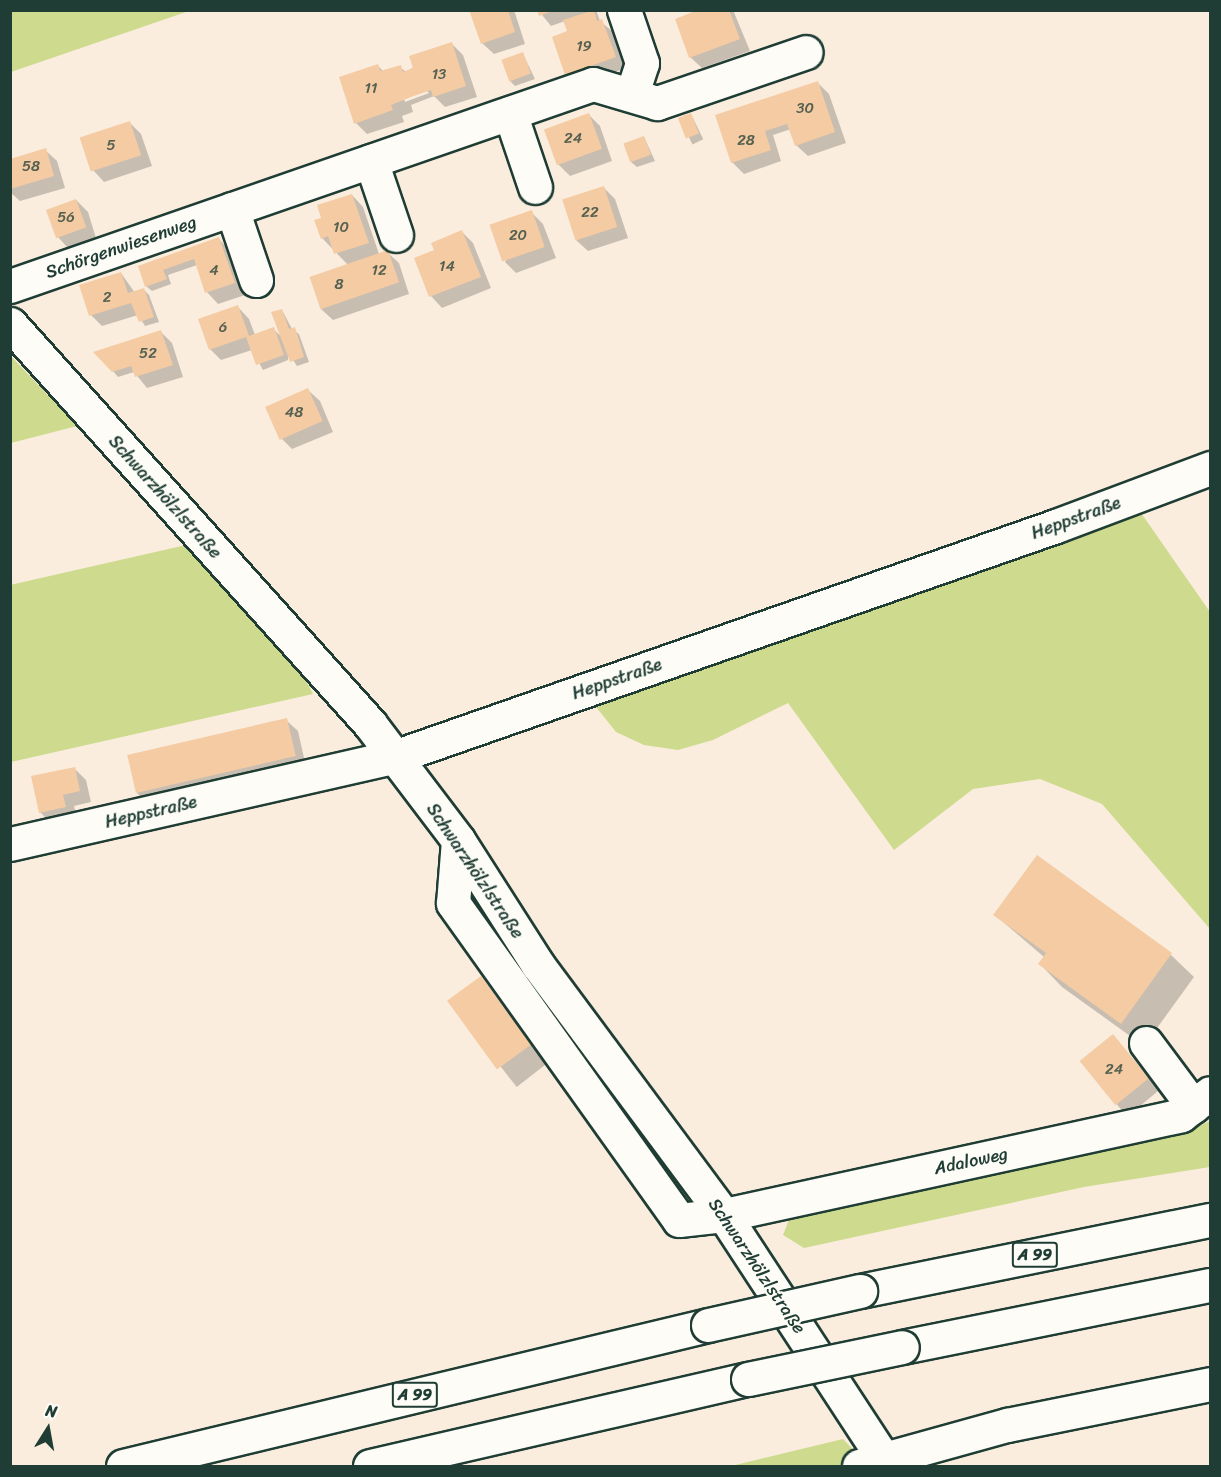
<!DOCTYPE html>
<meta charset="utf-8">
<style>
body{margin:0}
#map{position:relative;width:1221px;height:1477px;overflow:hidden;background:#faedde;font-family:Sriracha,sans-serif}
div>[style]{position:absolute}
.green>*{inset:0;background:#cedb8e}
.shadow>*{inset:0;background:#0003;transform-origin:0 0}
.building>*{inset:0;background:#f4cba3;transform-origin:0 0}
.roads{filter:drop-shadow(2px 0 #1f3d34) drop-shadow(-2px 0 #1f3d34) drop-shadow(0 2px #1f3d34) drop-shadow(0 -2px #1f3d34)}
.minor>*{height:33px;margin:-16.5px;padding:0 16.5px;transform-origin:16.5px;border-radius:16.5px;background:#fdfcf7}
.highway>*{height:33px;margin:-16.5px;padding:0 16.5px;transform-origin:16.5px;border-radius:16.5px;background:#fdfcf7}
.bridges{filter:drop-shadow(2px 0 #1f3d34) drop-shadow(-2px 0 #1f3d34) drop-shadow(0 2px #1f3d34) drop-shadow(0 -2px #1f3d34)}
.highway-bridge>*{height:33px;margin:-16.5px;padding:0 16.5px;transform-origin:16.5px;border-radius:16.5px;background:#fdfcf7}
span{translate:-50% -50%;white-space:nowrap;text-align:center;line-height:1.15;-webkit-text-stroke:4.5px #fdfcf7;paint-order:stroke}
.number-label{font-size:15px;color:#546050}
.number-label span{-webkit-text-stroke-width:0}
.shield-label span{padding:2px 4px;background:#fdfcf7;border:2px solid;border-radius:4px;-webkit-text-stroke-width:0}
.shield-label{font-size:16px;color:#1f3d34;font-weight:700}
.street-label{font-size:18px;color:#1f3d34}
.frame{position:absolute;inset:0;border:12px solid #1f3d34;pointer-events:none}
.north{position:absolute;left:18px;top:1399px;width:60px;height:60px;-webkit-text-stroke:4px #fdfcf7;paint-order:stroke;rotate:11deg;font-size:16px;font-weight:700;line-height:24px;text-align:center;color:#1f3d34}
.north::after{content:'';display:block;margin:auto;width:21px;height:27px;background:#1f3d34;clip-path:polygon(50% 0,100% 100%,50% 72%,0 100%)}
</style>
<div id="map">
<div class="green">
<i style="clip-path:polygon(11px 10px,189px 10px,189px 11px,11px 72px)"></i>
<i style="clip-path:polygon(11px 356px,77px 426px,11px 443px)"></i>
<i style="clip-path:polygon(1132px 500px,1210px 612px,1210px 929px,1102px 804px,1040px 779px,973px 789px,894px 850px,788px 703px,713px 740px,678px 750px,644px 745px,616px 732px,596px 707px,974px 555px)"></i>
<i style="clip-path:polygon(186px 545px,300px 669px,313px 694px,11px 762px,10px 585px)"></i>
<i style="clip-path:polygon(1210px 1121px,1210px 1167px,1084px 1187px,804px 1248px,783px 1235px,797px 1199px,1182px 1134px)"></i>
<i style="clip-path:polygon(843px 1439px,869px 1466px,731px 1466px)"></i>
</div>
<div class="shadow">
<i style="clip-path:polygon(471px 10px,514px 10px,525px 44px,494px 54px,482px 43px)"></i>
<i style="clip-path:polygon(538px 10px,596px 10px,600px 21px,613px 32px,626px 68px,578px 85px,567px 74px,569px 32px,565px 21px,551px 26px)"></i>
<i style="clip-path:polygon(702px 10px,733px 10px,750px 51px,702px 68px,690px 57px)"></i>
<i style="clip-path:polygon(evenodd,451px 43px,463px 55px,477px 97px,445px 107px,434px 96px,411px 105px,413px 112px,402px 116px,404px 122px,367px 134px,356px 123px,378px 66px,383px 71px,400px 67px,406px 72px,451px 43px,426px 90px,429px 93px,405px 102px,404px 99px,426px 90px)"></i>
<i style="clip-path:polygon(523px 54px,535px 79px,515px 86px,510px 81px)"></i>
<i style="clip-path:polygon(818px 83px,829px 94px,846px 143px,808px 156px,796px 145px,791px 129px,773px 135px,781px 161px,744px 174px,732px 162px,717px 116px)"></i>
<i style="clip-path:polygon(588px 114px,600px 126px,612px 161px,570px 176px,558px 164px)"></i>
<i style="left:691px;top:114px;width:28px;height:12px;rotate:64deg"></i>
<i style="clip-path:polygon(130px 123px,141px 134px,152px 166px,104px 182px,93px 170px)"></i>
<i style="clip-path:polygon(644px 137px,655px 161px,637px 167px,631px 162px)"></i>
<i style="clip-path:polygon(45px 150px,57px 161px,65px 188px,20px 201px,10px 192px,10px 160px)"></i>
<i style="clip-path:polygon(604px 188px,615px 199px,628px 238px,588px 251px,576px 240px)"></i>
<i style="clip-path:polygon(352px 195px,363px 207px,379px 254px,387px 252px,399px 263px,409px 294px,333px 320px,321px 309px,348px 265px,322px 238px,323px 219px)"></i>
<i style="clip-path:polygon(76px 200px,88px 212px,96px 238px,68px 248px,57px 236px)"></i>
<i style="clip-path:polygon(531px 212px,543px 224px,556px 258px,516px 273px,505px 262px)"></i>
<i style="clip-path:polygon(462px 232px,473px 243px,491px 288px,442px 308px,431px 296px,436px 251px)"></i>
<i style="clip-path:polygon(219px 239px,230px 251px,245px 295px,218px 304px,207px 292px,197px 265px,168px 275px,171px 284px,152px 291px,146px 286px,140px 267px)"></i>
<i style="clip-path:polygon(121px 273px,135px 293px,144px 290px,149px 295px,159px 322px,145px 326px,138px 315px,102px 326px,91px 315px)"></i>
<i style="clip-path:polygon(238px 307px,249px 319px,255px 335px,273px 329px,283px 338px,282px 310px,292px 329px,299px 334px,309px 362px,297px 366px,288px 352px,288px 360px,263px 370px,252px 350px,221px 360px,210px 349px)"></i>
<i style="clip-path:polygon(161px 332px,172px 343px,183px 377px,147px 388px,134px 372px,118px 377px,113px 371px)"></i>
<i style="clip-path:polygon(308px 390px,320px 401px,333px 432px,292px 449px,281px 438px)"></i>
<i style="clip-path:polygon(286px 720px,298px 731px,306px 767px,155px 811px,137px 793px)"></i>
<i style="clip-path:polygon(74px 768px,86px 780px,91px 802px,74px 806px,77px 818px,52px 824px,40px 812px)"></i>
<i style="clip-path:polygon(1037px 857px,1171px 955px,1194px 977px,1144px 1046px,1062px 987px,1040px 964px,1044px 957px,995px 915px)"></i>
<i style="left:481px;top:978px;width:108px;height:39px;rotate:52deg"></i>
<i style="left:1113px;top:1036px;width:71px;height:41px;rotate:50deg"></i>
</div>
<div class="building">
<i style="clip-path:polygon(469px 10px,508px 10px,515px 32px,481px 44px)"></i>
<i style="clip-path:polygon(537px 10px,552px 10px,552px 11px,539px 16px)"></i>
<i style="clip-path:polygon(594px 10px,597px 21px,602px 19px,616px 57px,565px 75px,552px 37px,567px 31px,563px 20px)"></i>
<i style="clip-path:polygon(698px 10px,729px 10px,740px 39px,689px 58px,675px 19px)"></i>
<i style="clip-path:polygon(452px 42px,466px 86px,433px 97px,431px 90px,411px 97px,391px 105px,393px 110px,354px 124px,339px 77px,378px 64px,380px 71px,401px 65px,403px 72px,413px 68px,409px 56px)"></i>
<i style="left:523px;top:52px;width:23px;height:23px;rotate:70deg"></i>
<i style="clip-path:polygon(818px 81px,835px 132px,795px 146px,787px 124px,765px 131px,771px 150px,731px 163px,715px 115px)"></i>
<i style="left:589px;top:113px;width:38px;height:48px;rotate:70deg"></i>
<i style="left:691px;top:113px;width:22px;height:14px;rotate:69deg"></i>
<i style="left:130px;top:121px;width:36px;height:53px;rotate:72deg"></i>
<i style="left:644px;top:136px;width:20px;height:22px;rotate:70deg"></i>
<i style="clip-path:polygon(46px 148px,54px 176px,10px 189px,10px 159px)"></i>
<i style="left:604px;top:186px;width:43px;height:44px;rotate:72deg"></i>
<i style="clip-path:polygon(352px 194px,369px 243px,334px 254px,328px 236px,321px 239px,314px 220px,321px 218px,317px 205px)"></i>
<i style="left:76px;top:199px;width:30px;height:32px;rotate:70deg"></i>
<i style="left:532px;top:210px;width:39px;height:45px;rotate:71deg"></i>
<i style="clip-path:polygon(462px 230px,481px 277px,429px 297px,414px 258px,434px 250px,431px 243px)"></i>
<i style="clip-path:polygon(219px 237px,235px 283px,205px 293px,194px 259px,163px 270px,167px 279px,145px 287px,138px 266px)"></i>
<i style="left:388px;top:250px;width:34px;height:83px;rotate:71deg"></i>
<i style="clip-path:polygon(121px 272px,128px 293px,144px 288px,154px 317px,139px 322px,131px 303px,89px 316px,79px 285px)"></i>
<i style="clip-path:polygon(238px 305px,249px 336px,274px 327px,284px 355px,256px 365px,246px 337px,209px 350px,198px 319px)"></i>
<i style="clip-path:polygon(282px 309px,289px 329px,295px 327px,304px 357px,290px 362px,271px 312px)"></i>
<i style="clip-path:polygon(161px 330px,173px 365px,135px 377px,131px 366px,112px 372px,93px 352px)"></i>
<i style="left:308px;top:388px;width:36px;height:47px;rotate:66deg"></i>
<i style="left:287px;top:718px;width:39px;height:164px;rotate:77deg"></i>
<i style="clip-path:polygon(75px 767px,80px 791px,63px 795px,66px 807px,39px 813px,31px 776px)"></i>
<i style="clip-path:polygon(1037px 855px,1172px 953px,1121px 1024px,1038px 964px,1046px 953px,993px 915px)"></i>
<i style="left:481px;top:976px;width:85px;height:42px;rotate:54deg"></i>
<i style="left:1113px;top:1034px;width:57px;height:43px;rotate:51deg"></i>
</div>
<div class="roads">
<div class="minor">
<i style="left:624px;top:10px;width:56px;rotate:71.2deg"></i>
<i style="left:642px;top:63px;width:33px;rotate:108deg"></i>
<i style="left:510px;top:113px;width:78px;rotate:71.3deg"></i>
<i style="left:371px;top:161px;width:78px;rotate:71.3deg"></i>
<i style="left:232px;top:209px;width:75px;rotate:71.3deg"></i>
<i style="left:10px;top:286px;width:617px;rotate:-19.11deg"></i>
<i style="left:593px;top:84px;width:67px;rotate:16.5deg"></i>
<i style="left:657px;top:103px;width:157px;rotate:-18.9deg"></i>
<i style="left:10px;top:324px;width:538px;rotate:48.01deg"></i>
<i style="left:370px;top:724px;width:146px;rotate:52.8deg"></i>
<i style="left:458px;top:840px;width:148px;rotate:57.4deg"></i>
<i style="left:538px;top:965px;width:312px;rotate:53.4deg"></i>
<i style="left:724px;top:1215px;width:300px;rotate:56.8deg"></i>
<i style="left:458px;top:840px;width:63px;rotate:94.5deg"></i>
<i style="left:453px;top:903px;width:389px;rotate:54.5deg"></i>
<i style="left:679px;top:1220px;width:45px;rotate:-6.3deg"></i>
<i style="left:724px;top:1215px;width:468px;rotate:-12.3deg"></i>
<i style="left:1181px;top:1115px;width:36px;rotate:-37deg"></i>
<i style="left:10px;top:844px;width:394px;rotate:-12.8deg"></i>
<i style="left:394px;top:757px;width:701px;rotate:-19.24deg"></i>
<i style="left:1056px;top:526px;width:165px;rotate:-20.6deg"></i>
<i style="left:1146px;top:1043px;width:79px;rotate:53.3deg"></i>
<i style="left:859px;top:1466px;width:154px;rotate:-15.5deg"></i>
<i style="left:1007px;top:1425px;width:207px;rotate:-11.4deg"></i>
</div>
<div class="highway">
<i style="left:860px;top:1291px;width:357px;rotate:-11.5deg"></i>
<i style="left:902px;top:1347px;width:314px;rotate:-11.4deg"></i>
<i style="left:123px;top:1466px;width:602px;rotate:-13.55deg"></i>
<i style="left:370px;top:1466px;width:388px;rotate:-13deg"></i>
</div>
</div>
<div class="bridges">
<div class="highway-bridge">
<i style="left:708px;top:1325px;width:156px;rotate:-12.6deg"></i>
<i style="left:748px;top:1379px;width:157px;rotate:-11.7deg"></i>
</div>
</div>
<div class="number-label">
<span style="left:584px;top:47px">19</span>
<span style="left:439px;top:75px">13</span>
<span style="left:371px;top:89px">11</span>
<span style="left:805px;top:109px">30</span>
<span style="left:573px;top:139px">24</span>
<span style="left:746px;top:141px">28</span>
<span style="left:111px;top:146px">5</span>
<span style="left:31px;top:167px">58</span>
<span style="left:590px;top:213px">22</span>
<span style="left:66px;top:218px">56</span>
<span style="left:341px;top:228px">10</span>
<span style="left:518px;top:236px">20</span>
<span style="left:447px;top:267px">14</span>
<span style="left:214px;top:271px">4</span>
<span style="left:379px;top:271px">12</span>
<span style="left:339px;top:285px">8</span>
<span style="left:107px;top:298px">2</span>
<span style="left:223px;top:328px">6</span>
<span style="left:148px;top:354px">52</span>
<span style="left:294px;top:413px">48</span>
<span style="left:1114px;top:1070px">24</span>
</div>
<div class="shield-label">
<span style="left:1035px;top:1255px">A 99</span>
<span style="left:415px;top:1395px">A 99</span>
</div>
<div class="street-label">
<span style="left:121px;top:247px;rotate:-19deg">Schörgenwiesenweg</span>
<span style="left:165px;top:497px;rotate:48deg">Schwarzhölzlstraße</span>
<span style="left:1076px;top:518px;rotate:-20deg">Heppstraße</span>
<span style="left:617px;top:679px;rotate:-19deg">Heppstraße</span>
<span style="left:151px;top:812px;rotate:-13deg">Heppstraße</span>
<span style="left:475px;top:871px;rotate:56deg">Schwarzhölzlstraße</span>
<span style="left:971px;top:1161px;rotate:-12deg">Adaloweg</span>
<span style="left:757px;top:1266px;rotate:56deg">Schwarzhölzlstraße</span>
</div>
<div class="frame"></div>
<div class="north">N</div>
</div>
